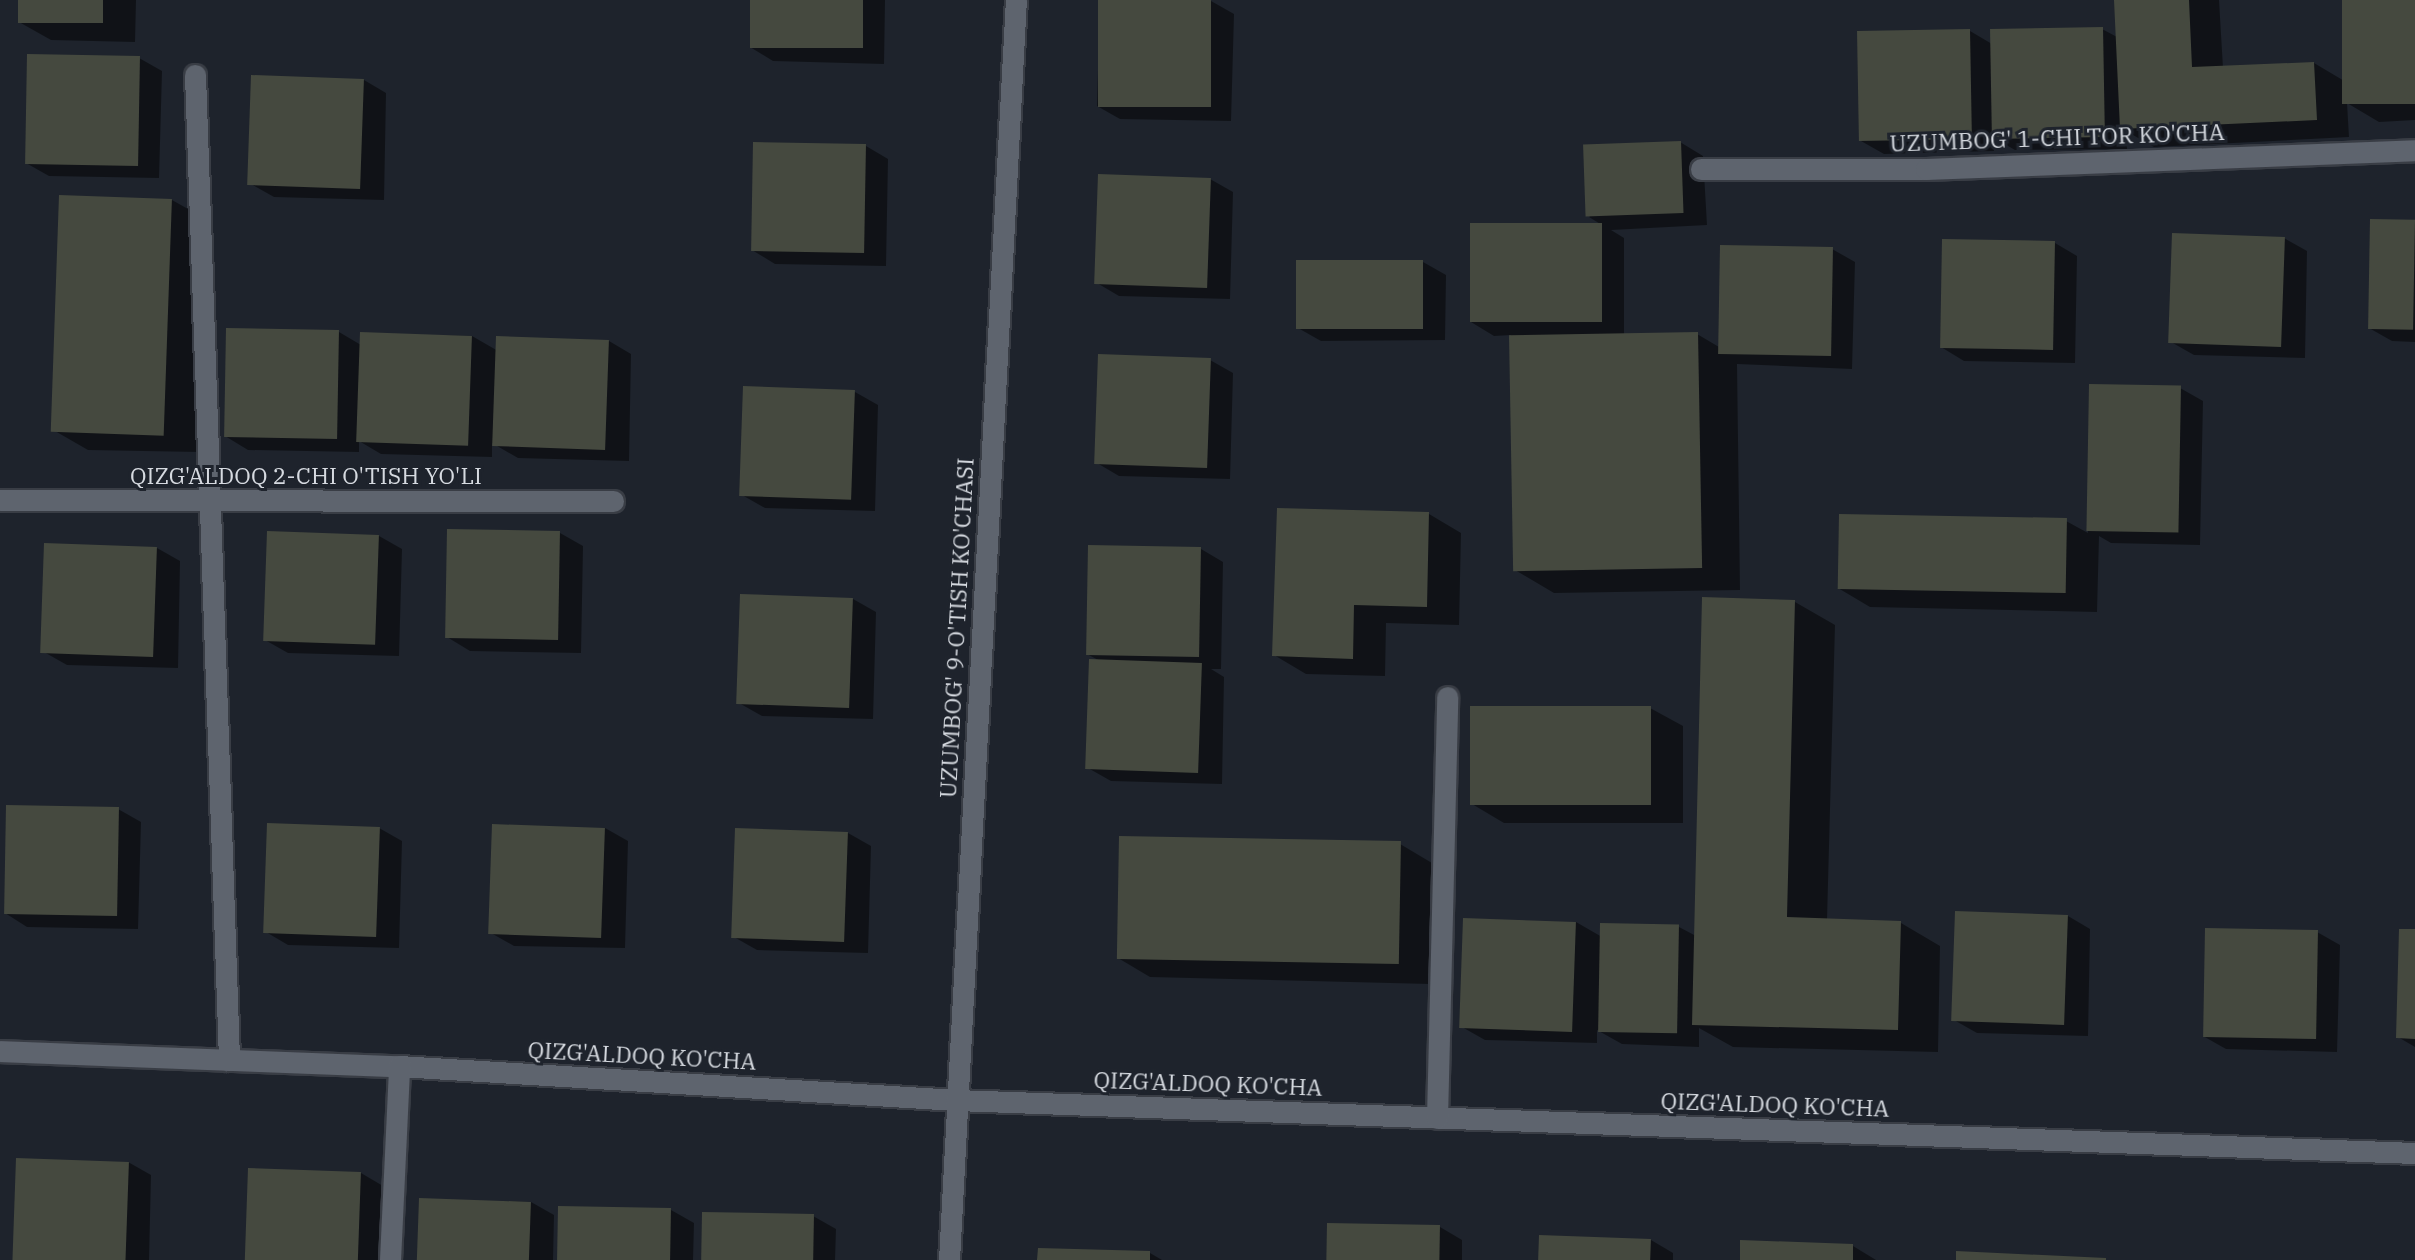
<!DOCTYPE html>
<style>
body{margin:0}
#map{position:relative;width:2415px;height:1260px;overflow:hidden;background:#1e232c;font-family:"IBM Plex Serif",serif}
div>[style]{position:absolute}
.shadow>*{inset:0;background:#0007}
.building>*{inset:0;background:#45493f;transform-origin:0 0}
.roads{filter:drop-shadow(2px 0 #393d45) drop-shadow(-2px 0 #393d45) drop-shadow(0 2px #393d45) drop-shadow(0 -2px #393d45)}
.minor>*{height:21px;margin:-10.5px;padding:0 10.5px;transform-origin:10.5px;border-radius:10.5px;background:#5e646e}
span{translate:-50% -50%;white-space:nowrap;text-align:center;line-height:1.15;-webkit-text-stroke:6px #1e232c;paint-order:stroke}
.street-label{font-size:23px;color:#d6dae0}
</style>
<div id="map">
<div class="shadow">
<i style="clip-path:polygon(19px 0,136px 0,135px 42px,51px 40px,19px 22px)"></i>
<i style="clip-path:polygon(751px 0,885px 0,884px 64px,773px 61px,750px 47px)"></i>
<i style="clip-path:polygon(1100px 0,1211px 1px,1234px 14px,1231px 121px,1120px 119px,1097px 106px)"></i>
<i style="clip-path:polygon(2115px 0,2219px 0,2223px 68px,2314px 63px,2346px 82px,2343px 0,2415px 0,2415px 120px,2379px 122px,2347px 103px,2349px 137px,2154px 147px,2126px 131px,2127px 149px,2015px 150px,1994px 138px,1994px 151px,1884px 154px,1861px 141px,1970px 31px,1992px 44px,2102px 29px,2117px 37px)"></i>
<i style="clip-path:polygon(139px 58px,162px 71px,159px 178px,49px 176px,26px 163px)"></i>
<i style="clip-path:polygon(364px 80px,386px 93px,384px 200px,274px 197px,251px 184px)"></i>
<i style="clip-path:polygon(1680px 142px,1703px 156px,1707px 225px,1611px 230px,1624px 238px,1624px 335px,1697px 334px,1719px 347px,1832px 249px,1855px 262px,1852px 369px,1737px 364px,1740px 590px,1554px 593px,1515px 570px,1511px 335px,1494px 336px,1471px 322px,1471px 226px,1602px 225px,1589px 217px)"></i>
<i style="clip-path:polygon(866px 146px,888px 159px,886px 266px,775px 264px,752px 250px)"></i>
<i style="clip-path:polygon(1210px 179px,1233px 192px,1230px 299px,1119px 296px,1097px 283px)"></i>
<i style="clip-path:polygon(172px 200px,204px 218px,199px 452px,88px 450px,55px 431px)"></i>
<i style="clip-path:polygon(2415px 222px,2415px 342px,2392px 341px,2369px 328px)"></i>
<i style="clip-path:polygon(2284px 238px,2307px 251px,2305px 358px,2194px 355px,2171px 342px)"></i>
<i style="clip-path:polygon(2055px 243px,2077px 256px,2075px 363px,1964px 361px,1941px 347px)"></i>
<i style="clip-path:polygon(1423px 262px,1446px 275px,1445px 340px,1321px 341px,1298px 328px)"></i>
<i style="clip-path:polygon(339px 332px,361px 345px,361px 334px,472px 336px,498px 351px,609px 341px,631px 354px,629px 461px,518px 458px,492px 443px,492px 457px,381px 454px,359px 441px,359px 452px,248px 450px,225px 436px)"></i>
<i style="clip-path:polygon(1210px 360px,1233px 373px,1230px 479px,1119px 476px,1097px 463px)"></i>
<i style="clip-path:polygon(2091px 386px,2180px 388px,2203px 401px,2200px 545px,2111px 543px,2099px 536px,2097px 612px,1870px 607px,1838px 588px,2066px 521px,2088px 533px)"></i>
<i style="clip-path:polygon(855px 392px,878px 405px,875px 511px,765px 508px,742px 495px)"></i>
<i style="clip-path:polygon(1429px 514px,1461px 533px,1459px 625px,1386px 623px,1385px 676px,1306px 674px,1274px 655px)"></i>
<i style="clip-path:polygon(268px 533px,379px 536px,402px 549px,399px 656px,288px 653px,265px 640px)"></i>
<i style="clip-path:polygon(560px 533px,583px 546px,581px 653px,470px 651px,447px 637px)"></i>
<i style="clip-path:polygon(157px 548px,180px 561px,178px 668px,67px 665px,44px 652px)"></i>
<i style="clip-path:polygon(1201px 549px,1223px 562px,1221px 669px,1211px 669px,1224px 677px,1222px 784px,1111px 781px,1088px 768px,1100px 661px,1087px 654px)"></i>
<i style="clip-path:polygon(853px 599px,876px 612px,873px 719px,762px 716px,739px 703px)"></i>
<i style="clip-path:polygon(1795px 602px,1835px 625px,1827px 920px,1901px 923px,1940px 946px,1938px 1052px,1733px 1047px,1699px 1028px,1699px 1047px,1622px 1044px,1597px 1030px,1597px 1043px,1485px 1040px,1462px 1027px,1576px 922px,1602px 937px,1679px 927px,1696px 936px)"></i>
<i style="clip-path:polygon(1650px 708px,1683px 726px,1683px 823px,1504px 823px,1472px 804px)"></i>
<i style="clip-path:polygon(118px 809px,141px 822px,138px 929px,27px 927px,5px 913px)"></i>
<i style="clip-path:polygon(379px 828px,402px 841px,399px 948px,288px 945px,266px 932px)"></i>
<i style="clip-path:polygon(605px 828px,628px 841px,625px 948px,514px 946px,491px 933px)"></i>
<i style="clip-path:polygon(848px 833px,871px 846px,868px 953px,757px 950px,734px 937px)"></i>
<i style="clip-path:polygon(1400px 844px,1432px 863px,1430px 984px,1150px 977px,1118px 958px)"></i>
<i style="clip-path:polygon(2068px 916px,2090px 929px,2088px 1036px,1977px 1033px,1954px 1020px)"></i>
<i style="clip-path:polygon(2415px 931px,2415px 1047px,2398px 1037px)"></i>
<i style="clip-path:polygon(2317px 932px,2340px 945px,2337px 1052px,2226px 1049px,2203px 1036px)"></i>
<i style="clip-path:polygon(128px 1162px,151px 1175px,149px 1260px,15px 1260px)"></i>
<i style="clip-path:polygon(361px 1173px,383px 1186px,381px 1260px,248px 1260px)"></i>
<i style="clip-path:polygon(420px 1200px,531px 1202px,554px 1215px,553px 1260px,419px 1260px)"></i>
<i style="clip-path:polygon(671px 1210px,694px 1223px,693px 1260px,559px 1260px)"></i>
<i style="clip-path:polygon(813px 1216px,836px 1229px,835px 1260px,702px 1260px)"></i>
<i style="clip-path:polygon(1440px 1227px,1462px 1240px,1462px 1260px,1328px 1260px)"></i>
<i style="clip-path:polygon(1651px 1240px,1673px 1253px,1673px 1260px,1540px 1260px)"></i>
<i style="clip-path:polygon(1853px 1246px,1876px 1260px,1742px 1260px)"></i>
<i style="clip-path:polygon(1150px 1253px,1162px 1260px,1039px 1260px)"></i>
</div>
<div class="building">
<i style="left:18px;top:0;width:85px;height:23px"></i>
<i style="left:750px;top:0;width:113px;height:48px"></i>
<i style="left:1098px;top:0;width:113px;height:107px"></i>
<i style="clip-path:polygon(2114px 0,2189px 0,2192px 67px,2314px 62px,2317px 120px,2120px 129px)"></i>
<i style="left:2342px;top:0;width:73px;height:104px"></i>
<i style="left:2103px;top:27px;width:110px;height:113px;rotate:89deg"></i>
<i style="left:1970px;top:29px;width:110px;height:113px;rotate:89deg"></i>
<i style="left:27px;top:54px;width:113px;height:110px;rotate:1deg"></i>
<i style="left:251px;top:75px;width:113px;height:110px;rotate:2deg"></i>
<i style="left:1681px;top:141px;width:72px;height:98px;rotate:88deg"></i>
<i style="left:753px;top:142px;width:113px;height:109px;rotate:1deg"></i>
<i style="left:1098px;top:174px;width:113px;height:110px;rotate:2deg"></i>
<i style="left:59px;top:195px;width:113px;height:237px;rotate:2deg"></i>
<i style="left:2370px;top:219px;width:45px;height:110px;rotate:1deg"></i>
<i style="left:1602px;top:223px;width:99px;height:132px;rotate:90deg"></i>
<i style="left:2172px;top:233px;width:113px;height:110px;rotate:2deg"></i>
<i style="left:1942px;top:239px;width:113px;height:109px;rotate:1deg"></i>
<i style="left:1720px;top:245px;width:113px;height:109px;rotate:1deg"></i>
<i style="left:1296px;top:260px;width:127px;height:69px"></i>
<i style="left:226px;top:328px;width:113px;height:109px;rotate:1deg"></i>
<i style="left:360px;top:332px;width:112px;height:110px;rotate:2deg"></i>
<i style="left:1698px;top:332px;width:236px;height:189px;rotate:89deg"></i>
<i style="left:496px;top:336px;width:113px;height:110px;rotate:2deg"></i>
<i style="left:1098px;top:354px;width:113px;height:110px;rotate:2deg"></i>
<i style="left:2089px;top:384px;width:92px;height:147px;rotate:1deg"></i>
<i style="left:743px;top:386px;width:112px;height:110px;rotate:2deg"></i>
<i style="clip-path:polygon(1277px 508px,1429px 512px,1427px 607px,1354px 605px,1353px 659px,1272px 656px)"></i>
<i style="left:1839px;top:514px;width:228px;height:75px;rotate:1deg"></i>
<i style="left:447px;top:529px;width:113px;height:109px;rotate:1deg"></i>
<i style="left:267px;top:531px;width:112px;height:110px;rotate:2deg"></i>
<i style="left:44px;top:543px;width:113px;height:110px;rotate:2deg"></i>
<i style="left:1088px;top:545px;width:113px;height:110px;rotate:1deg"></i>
<i style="left:740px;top:594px;width:113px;height:110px;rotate:2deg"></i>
<i style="clip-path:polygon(1702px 597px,1795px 600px,1787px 917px,1901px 921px,1898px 1030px,1692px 1025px)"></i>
<i style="left:1089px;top:659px;width:113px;height:110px;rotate:2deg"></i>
<i style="left:1470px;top:706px;width:181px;height:99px"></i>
<i style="left:6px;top:805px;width:113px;height:109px;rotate:1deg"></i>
<i style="left:267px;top:823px;width:113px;height:110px;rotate:2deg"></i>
<i style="left:492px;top:824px;width:113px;height:110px;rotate:2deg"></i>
<i style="left:735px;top:828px;width:113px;height:110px;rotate:2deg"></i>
<i style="left:1119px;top:836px;width:282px;height:123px;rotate:1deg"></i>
<i style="left:1955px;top:911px;width:113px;height:110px;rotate:2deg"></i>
<i style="left:1463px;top:918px;width:113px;height:110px;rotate:2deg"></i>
<i style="left:1600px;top:923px;width:79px;height:109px;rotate:1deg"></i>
<i style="left:2205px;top:928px;width:113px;height:109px;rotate:1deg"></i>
<i style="clip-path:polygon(2399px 929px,2415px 929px,2415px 1039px,2396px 1038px)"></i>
<i style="left:16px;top:1158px;width:113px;height:102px;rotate:2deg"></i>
<i style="left:248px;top:1168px;width:113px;height:92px;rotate:2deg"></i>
<i style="left:419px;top:1198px;width:112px;height:62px;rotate:2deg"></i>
<i style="left:558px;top:1206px;width:113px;height:54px;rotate:1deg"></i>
<i style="left:702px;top:1212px;width:112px;height:48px;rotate:1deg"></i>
<i style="left:1327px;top:1223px;width:113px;height:37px;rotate:1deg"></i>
<i style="left:1539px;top:1235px;width:112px;height:25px;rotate:2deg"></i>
<i style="clip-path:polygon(1740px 1240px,1853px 1244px,1853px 1260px,1740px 1260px)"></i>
<i style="clip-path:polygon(1038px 1248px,1150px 1251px,1150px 1260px,1037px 1260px)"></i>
<i style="clip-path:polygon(1956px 1251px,2106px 1258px,2106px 1260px,1956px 1260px)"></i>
</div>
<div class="roads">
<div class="minor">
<i style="left:195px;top:75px;width:986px;rotate:88.02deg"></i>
<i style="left:1701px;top:169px;width:225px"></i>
<i style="left:1926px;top:169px;width:489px;rotate:-2.2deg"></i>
<i style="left:0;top:500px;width:613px;rotate:0.09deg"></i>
<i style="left:0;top:1051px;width:399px;rotate:2.2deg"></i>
<i style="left:399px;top:1066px;width:558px;rotate:3.49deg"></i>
<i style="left:956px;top:1100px;width:1460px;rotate:2.08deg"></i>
<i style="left:1437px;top:1118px;width:421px;rotate:-88.6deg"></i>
<i style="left:390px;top:1260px;width:194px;rotate:-87.3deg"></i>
<i style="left:949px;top:1260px;width:1262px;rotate:-86.96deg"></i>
</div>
</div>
<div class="street-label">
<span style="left:2057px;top:137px;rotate:-2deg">UZUMBOG' 1-CHI TOR KO'CHA</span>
<span style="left:306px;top:475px">QIZG'ALDOQ 2-CHI O'TISH YO'LI</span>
<span style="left:956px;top:628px;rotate:-87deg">UZUMBOG' 9-O'TISH KO'CHASI</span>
<span style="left:642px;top:1055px;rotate:3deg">QIZG'ALDOQ KO'CHA</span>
<span style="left:1208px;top:1083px;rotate:2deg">QIZG'ALDOQ KO'CHA</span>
<span style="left:1775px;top:1104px;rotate:2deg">QIZG'ALDOQ KO'CHA</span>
</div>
</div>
